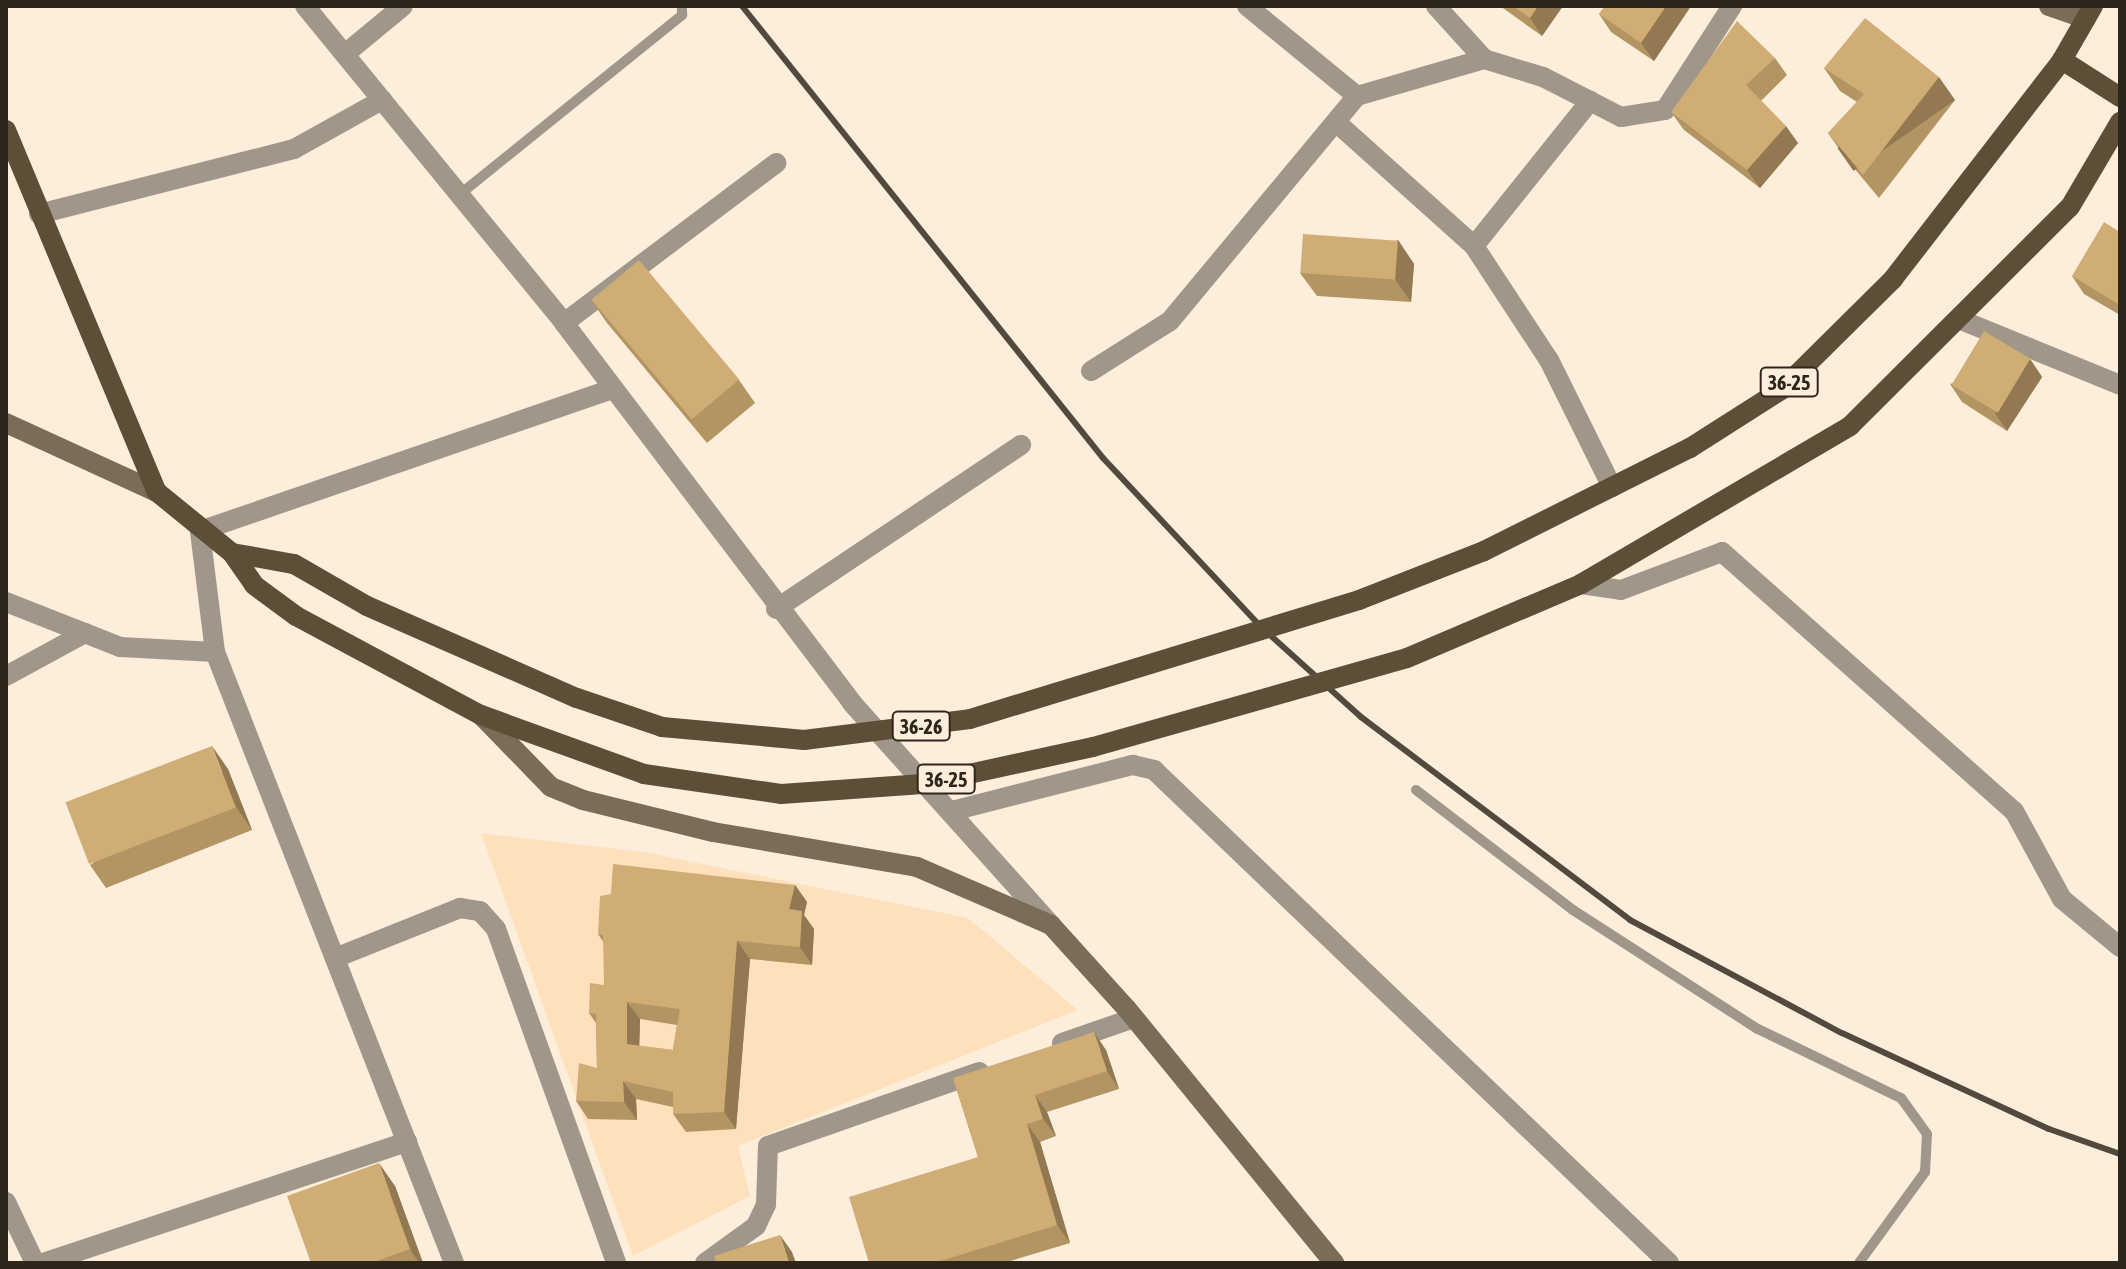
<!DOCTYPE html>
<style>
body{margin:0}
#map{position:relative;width:2126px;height:1269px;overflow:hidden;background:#fdeedc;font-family:"Asap Condensed",sans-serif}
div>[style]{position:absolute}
.built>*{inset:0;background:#fee1bc}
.lane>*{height:10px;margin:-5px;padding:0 5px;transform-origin:5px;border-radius:5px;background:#a0978a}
.street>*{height:20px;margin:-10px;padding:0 10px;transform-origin:10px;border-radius:10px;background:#a0978a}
.secondary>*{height:20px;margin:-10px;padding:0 10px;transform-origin:10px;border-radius:10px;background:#796d59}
.primary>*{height:20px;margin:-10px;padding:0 10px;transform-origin:10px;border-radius:10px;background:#5d4f37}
.rail>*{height:6px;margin:-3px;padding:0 3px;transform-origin:3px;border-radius:3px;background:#534a3d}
.primary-bridge>*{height:20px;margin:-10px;padding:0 10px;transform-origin:10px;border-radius:10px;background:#5d4f37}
.wall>*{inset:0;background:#b39564}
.shaded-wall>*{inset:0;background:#927951;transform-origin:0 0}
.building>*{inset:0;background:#d0ad74;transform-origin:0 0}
span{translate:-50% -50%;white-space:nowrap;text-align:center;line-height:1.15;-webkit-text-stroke:6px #fdeedc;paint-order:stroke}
.shield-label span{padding:2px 6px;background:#fdeedc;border:2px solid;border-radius:6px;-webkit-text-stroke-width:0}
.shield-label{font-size:20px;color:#2e261a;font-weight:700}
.frame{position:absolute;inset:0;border:8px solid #2e261a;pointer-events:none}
</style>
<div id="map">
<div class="built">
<i style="clip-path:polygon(481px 833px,644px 852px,968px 918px,1078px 1010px,738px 1146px,750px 1196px,633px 1256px)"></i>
</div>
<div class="lane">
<i style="left:459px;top:195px;width:287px;rotate:-38.9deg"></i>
<i style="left:682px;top:15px;width:9px;rotate:-90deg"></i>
<i style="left:1416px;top:790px;width:198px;rotate:37.4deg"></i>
<i style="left:1573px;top:910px;width:220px;rotate:32.8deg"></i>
<i style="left:1758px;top:1029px;width:159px;rotate:25.8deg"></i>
<i style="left:1901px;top:1098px;width:44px;rotate:54.2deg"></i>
<i style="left:1927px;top:1134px;width:38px;rotate:93deg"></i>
<i style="left:1925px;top:1172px;width:112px;rotate:126deg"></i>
</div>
<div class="street">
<i style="left:305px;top:6px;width:409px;rotate:50.7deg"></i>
<i style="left:564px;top:323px;width:477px;rotate:52.8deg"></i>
<i style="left:852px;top:703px;width:298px;rotate:48.1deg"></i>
<i style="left:1247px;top:6px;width:142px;rotate:39.3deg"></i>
<i style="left:1357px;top:96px;width:132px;rotate:-16.2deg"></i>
<i style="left:1484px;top:59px;width:62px;rotate:17deg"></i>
<i style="left:1543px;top:77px;width:88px;rotate:27.1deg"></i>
<i style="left:1621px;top:117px;width:45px;rotate:-9deg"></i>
<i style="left:1665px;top:110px;width:124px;rotate:-57.2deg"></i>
<i style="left:1436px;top:6px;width:72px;rotate:47.8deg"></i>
<i style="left:345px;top:54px;width:75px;rotate:-39.6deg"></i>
<i style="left:1336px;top:122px;width:186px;rotate:41.9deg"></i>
<i style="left:1474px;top:246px;width:136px;rotate:56.7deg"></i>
<i style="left:1549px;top:360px;width:142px;rotate:63.6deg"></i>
<i style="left:39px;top:214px;width:263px;rotate:-14.3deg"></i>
<i style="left:294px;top:149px;width:101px;rotate:-29.1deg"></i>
<i style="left:1474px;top:246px;width:186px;rotate:-51.3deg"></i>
<i style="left:1961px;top:320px;width:172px;rotate:22.2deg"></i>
<i style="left:564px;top:323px;width:266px;rotate:-37deg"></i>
<i style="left:1091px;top:371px;width:93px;rotate:-32.3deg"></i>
<i style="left:1170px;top:321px;width:293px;rotate:-50.3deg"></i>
<i style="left:1581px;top:584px;width:40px;rotate:8.5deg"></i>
<i style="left:1621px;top:590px;width:108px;rotate:-20.6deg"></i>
<i style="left:1722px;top:552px;width:390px;rotate:41.6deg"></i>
<i style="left:2014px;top:811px;width:100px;rotate:61.4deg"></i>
<i style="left:2062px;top:899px;width:75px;rotate:39.6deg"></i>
<i style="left:6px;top:602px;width:123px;rotate:21.5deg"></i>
<i style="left:120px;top:647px;width:95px;rotate:3deg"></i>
<i style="left:776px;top:609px;width:295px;rotate:-33.8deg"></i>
<i style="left:6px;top:676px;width:90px;rotate:-28.6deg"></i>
<i style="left:952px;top:811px;width:187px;rotate:-14.3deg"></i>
<i style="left:1133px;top:765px;width:22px;rotate:13deg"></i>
<i style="left:1154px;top:770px;width:713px;rotate:43.75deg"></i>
<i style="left:335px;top:958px;width:135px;rotate:-21.8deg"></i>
<i style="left:460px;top:908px;width:20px;rotate:9deg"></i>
<i style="left:480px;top:911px;width:24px;rotate:48deg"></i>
<i style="left:496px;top:929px;width:355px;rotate:70.2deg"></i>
<i style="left:1062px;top:1043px;width:76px;rotate:-19.1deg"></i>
<i style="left:6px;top:1202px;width:68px;rotate:64.6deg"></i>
<i style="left:43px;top:1263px;width:384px;rotate:-18.4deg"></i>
<i style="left:454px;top:1263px;width:656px;rotate:-111.36deg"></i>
<i style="left:215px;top:652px;width:122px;rotate:-97.1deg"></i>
<i style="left:200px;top:531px;width:436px;rotate:-19deg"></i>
<i style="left:705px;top:1263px;width:63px;rotate:-36deg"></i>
<i style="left:756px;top:1226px;width:23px;rotate:-65deg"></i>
<i style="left:766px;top:1205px;width:59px;rotate:-88.1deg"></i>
<i style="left:768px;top:1146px;width:224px;rotate:-19.3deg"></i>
</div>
<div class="secondary">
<i style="left:2049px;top:6px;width:39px;rotate:19deg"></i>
<i style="left:6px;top:423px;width:166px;rotate:24.6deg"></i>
<i style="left:481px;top:715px;width:100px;rotate:45.8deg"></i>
<i style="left:551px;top:787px;width:35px;rotate:22deg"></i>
<i style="left:583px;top:800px;width:134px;rotate:13.8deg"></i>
<i style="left:713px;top:832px;width:207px;rotate:9.7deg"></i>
<i style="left:917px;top:867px;width:146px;rotate:23.4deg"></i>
<i style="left:1051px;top:925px;width:113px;rotate:47.9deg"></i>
<i style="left:1127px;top:1009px;width:328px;rotate:50.8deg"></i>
</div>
<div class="primary">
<i style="left:2062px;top:60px;width:69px;rotate:32.5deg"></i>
<i style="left:6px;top:130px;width:392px;rotate:67.4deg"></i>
<i style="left:157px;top:492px;width:97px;rotate:39.1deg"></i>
<i style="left:232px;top:553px;width:39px;rotate:55deg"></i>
<i style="left:254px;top:585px;width:52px;rotate:36.4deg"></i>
<i style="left:296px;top:616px;width:210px;rotate:28.2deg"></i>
<i style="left:481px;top:715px;width:173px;rotate:19.9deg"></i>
<i style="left:232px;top:553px;width:63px;rotate:10.1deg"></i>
<i style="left:294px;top:564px;width:84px;rotate:29.9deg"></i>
<i style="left:367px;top:606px;width:229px;rotate:23.7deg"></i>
<i style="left:577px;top:698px;width:90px;rotate:18.8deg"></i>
<i style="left:1359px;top:600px;width:134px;rotate:-21.4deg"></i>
<i style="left:1484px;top:551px;width:230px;rotate:-26.6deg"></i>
<i style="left:1690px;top:448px;width:108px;rotate:-32.5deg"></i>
<i style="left:1781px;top:390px;width:158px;rotate:-44.7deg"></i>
<i style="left:1893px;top:279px;width:277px;rotate:-52.3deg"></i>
<i style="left:2062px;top:60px;width:62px;rotate:-60.1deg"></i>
<i style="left:1407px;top:658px;width:189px;rotate:-23deg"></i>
<i style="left:1581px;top:584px;width:312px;rotate:-30.4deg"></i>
<i style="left:1850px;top:426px;width:310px;rotate:-44.9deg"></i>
<i style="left:2070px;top:207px;width:99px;rotate:-59.5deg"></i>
</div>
<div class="rail">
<i style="left:742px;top:6px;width:578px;rotate:51.39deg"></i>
<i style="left:1103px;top:458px;width:230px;rotate:46.9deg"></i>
<i style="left:1260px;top:626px;width:136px;rotate:42deg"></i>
<i style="left:1361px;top:717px;width:337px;rotate:37deg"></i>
<i style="left:1630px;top:920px;width:240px;rotate:28.1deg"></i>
<i style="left:1842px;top:1033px;width:228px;rotate:24.9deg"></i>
<i style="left:2049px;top:1129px;width:75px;rotate:19.4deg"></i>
</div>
<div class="primary-bridge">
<i style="left:662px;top:727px;width:143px;rotate:5.2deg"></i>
<i style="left:804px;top:740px;width:167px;rotate:-7.2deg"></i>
<i style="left:970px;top:719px;width:407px;rotate:-17deg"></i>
<i style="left:644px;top:774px;width:138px;rotate:8.3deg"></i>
<i style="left:781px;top:794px;width:142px;rotate:-4deg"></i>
<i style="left:923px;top:784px;width:174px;rotate:-12.3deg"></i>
<i style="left:1093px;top:747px;width:326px;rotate:-15.8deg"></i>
</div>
<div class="wall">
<i style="clip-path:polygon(1500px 6px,1563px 6px,1542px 36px)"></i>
<i style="clip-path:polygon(1605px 6px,1691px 6px,1654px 61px,1611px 32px,1599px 14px)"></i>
<i style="clip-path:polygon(1775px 58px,1787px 75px,1761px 101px,1798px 143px,1760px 188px,1684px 130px,1671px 112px)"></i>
<i style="clip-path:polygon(1824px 68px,1955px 100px,1879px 198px,1844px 156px,1828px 133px,1857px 102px,1840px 91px)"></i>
<i style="clip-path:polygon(2120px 232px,2120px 315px,2084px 294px,2072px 276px)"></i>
<i style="clip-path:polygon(1398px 240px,1414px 264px,1411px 302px,1317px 296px,1300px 273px)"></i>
<i style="clip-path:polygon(591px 300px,739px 380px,755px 403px,707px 443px,607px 323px)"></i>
<i style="clip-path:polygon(2030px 359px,2042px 377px,2007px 431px,1962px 402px,1950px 384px)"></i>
<i style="clip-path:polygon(228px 769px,252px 830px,106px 888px,90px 865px)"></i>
<i style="clip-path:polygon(evenodd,795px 885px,807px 902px,804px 915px,814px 929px,812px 965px,750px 959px,736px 1129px,686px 1132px,673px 1114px,673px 1107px,636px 1099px,637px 1120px,588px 1119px,576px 1101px,597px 1068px,596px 1023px,589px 1013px,604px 985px,604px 943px,598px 934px,795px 885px,640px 1019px,677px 1025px,673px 1050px,639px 1046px,640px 1019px)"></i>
<i style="clip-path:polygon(1106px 1050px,1119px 1089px,1047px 1112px,1056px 1136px,1040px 1142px,1070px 1243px,1004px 1263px,869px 1263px,978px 1157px,953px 1078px)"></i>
<i style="clip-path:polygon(395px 1186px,423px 1263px,311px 1263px)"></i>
</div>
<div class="shaded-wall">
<i style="clip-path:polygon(1538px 6px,1563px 6px,1542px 36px,1530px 18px)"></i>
<i style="clip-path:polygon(1666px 6px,1691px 6px,1654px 61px,1641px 43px)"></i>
<i style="left:1939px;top:77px;width:28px;height:124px;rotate:55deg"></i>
<i style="clip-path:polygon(1786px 126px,1798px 143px,1760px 188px,1747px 170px)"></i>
<i style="clip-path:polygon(1398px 240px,1414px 264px,1411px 302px,1395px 279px)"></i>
<i style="clip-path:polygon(2030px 359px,2042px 377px,2007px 431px,1995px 413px)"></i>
<i style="clip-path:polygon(212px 746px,228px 769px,252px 830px,236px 807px)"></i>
<i style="clip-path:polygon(795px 885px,807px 902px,804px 915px,814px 929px,812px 965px,800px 947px,789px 909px)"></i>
<i style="clip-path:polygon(737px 941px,750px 959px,736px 1129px,724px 1112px)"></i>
<i style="clip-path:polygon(627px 1002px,640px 1019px,639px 1062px,627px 1044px)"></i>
<i style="clip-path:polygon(1094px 1032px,1106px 1050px,1119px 1089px,1107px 1071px)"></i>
<i style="clip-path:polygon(623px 1081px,636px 1099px,637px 1120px,624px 1102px)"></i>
<i style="clip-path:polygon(1035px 1095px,1047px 1112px,1056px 1136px,1043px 1119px)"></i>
<i style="clip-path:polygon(1027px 1124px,1040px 1142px,1070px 1243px,1057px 1225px)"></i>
<i style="clip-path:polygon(379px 1163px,395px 1186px,423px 1263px,419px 1263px,410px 1249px)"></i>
<i style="clip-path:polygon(780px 1235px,792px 1252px,796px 1263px,789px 1263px)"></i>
</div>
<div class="building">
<i style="clip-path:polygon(1513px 6px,1538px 6px,1530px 18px)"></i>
<i style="clip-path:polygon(1605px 6px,1666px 6px,1641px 43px,1599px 14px)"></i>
<i style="clip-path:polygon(1865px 18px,1939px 77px,1863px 175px,1828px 133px,1864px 94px,1824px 68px)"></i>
<i style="clip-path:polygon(1737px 21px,1775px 58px,1746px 85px,1786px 126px,1747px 170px,1671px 112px)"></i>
<i style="clip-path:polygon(2104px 222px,2120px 232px,2120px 305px,2072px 276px)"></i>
<i style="left:1303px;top:234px;width:95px;height:39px;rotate:4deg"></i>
<i style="left:639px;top:260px;width:156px;height:62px;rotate:50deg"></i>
<i style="left:1984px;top:331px;width:54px;height:63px;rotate:31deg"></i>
<i style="left:212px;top:746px;width:66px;height:157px;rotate:69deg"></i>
<i style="clip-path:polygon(evenodd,613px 864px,795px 885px,789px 909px,802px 911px,800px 947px,737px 941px,724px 1112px,673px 1114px,673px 1092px,623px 1081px,624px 1102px,576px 1101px,579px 1063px,597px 1068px,596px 1014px,589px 1013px,590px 983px,604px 985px,603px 935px,598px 934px,600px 896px,611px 894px,613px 864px,627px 1002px,680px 1009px,673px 1050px,627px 1044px,627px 1002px)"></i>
<i style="clip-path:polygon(1094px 1032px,1107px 1071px,1035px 1095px,1043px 1119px,1027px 1124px,1057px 1225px,934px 1263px,869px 1263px,849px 1197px,978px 1157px,953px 1078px)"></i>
<i style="clip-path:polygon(379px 1163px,410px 1249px,371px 1263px,311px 1263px,287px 1196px)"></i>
<i style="clip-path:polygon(780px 1235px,789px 1263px,717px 1263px,714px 1256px)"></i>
</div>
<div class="shield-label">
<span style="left:1789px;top:382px">36-25</span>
<span style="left:921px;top:726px">36-26</span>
<span style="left:946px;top:779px">36-25</span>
</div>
<div class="frame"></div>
</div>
